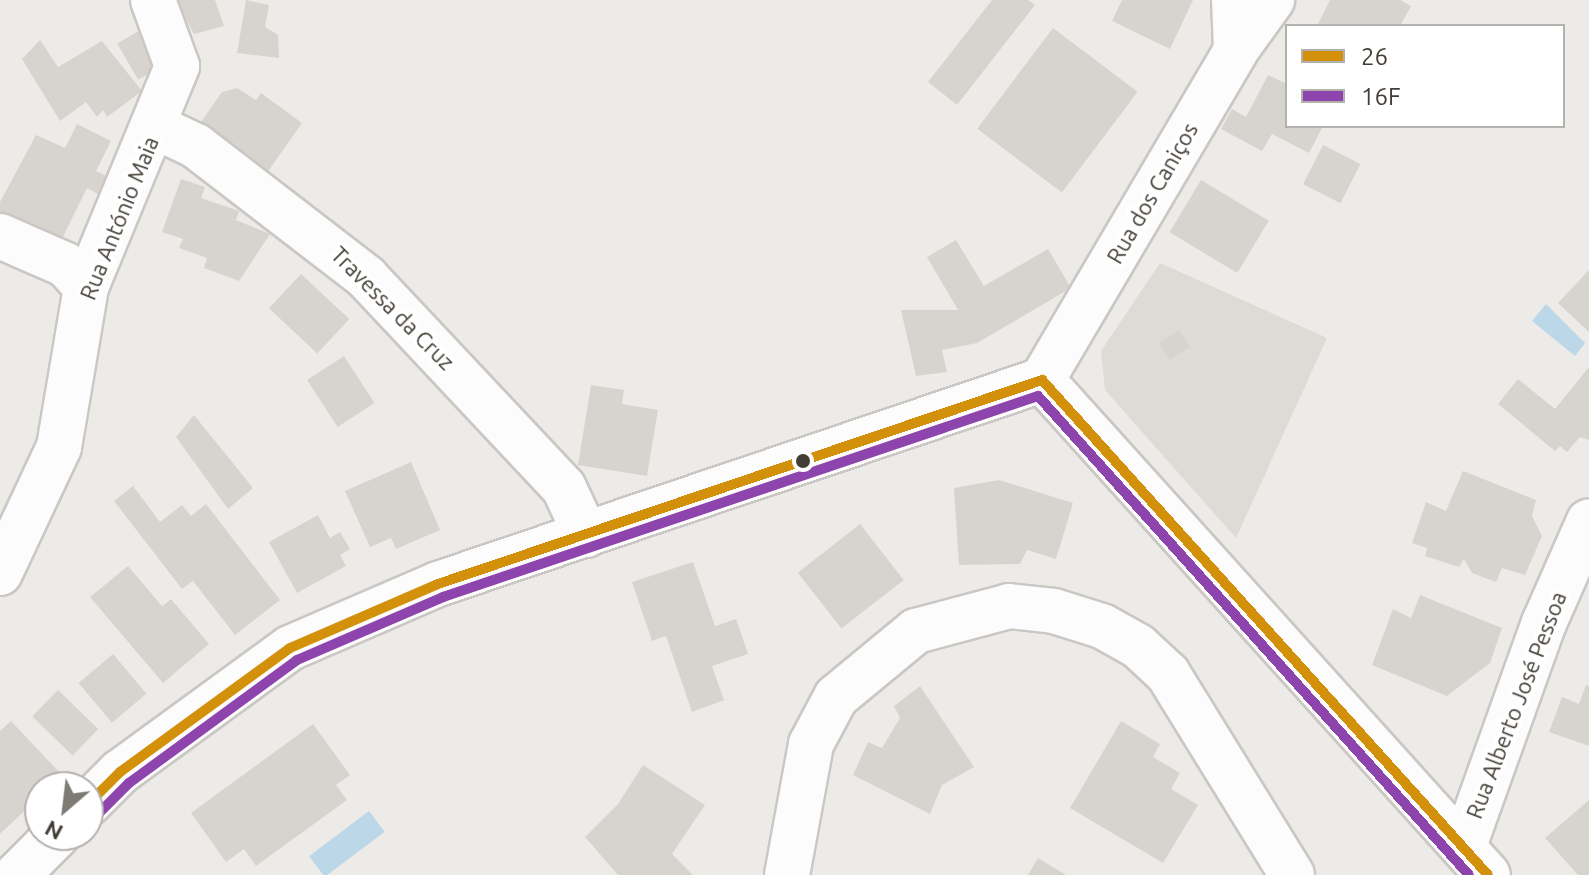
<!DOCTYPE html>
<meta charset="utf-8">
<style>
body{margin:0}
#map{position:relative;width:1589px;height:875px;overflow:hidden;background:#edebe8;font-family:Ubuntu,sans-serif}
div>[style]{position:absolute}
.industrial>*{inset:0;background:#dedad6}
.water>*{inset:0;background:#bbd7e8;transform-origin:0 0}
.building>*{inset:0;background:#d7d4d0;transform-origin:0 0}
.roads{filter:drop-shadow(2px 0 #cac7c4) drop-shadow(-2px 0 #cac7c4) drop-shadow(0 2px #cac7c4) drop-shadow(0 -2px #cac7c4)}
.minor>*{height:44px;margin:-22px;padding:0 22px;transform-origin:22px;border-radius:22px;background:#fcfcfc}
.bus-1>*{height:10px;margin:-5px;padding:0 5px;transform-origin:5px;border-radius:5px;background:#d3910b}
.bus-2>*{height:10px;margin:-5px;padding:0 5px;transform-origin:5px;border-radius:5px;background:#8e44ad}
.dots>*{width:22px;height:22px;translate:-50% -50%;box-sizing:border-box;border:4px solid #fff;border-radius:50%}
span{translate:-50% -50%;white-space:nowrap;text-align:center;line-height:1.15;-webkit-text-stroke:8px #fff;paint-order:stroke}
.street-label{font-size:22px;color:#423d35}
.legend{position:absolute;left:1285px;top:24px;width:280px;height:104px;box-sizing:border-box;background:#fff;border:2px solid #b3b1ae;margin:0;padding:10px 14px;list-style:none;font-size:24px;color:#423d35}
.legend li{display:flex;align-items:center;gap:16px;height:40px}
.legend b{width:40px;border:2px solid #b3b1ae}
.north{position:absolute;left:24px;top:771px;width:80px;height:80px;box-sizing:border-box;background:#fff;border:2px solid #b3b1ae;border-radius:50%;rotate:208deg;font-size:22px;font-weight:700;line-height:32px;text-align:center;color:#423d35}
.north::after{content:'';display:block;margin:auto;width:28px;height:36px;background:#7e7a74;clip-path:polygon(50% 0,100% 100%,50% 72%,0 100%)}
</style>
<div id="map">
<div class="industrial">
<i style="clip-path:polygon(1160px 263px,1327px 338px,1236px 538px,1105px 390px,1101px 351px)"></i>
</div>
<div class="water">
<i style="clip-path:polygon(1546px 304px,1585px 343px,1575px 356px,1532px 321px)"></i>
<i style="left:369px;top:811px;width:26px;height:75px;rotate:53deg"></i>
</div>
<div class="building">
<i style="clip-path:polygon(176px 0,215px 0,224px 26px,194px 34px)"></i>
<i style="clip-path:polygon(246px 0,269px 5px,265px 27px,278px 35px,279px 58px,237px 53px)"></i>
<i style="clip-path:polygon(992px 0,1028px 0,1035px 5px,957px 105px,928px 82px)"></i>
<i style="clip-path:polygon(1122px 0,1193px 0,1170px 49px,1112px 21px)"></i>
<i style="clip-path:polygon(1330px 0,1400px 0,1411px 6px,1400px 26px,1317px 26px)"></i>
<i style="left:144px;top:28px;width:42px;height:31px;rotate:60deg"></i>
<i style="left:1053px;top:28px;width:106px;height:126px;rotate:37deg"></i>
<i style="clip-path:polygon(40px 40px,58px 67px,102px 41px,142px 91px,107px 117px,103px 110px,97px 117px,86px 102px,60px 121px,22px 59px)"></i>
<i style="clip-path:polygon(1268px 75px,1287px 84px,1287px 126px,1323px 126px,1309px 153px,1272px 134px,1262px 151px,1221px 129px,1232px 109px,1246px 117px)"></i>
<i style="clip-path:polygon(237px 88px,256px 100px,261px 93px,302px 123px,262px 180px,194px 132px,222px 92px)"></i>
<i style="clip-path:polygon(77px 124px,111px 141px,96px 171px,107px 176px,98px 194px,87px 188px,58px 247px,0 218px,0 202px,36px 135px,65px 148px)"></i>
<i style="left:1323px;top:145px;width:42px;height:44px;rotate:27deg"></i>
<i style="clip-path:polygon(181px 179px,205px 187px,201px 198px,239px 211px,236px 220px,270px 234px,239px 281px,204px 268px,207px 258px,179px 248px,183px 239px,162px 232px)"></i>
<i style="left:1201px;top:180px;width:79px;height:61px;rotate:31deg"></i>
<i style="clip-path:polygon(956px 240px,984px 286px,1048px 249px,1071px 288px,977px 343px,942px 350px,947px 372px,916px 376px,901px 310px,958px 310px,927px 257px)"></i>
<i style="clip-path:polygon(1589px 270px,1589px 332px,1558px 303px)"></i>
<i style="left:301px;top:274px;width:66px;height:47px;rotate:43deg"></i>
<i style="left:1179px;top:330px;width:20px;height:24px;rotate:57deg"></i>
<i style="left:344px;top:356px;width:56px;height:44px;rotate:57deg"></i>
<i style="clip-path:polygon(1589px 367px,1589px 440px,1580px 437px,1567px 452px,1560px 446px,1555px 451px,1498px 404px,1518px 379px,1555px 409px)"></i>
<i style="clip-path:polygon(591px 385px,624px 390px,622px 404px,658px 410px,647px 476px,578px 465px)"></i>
<i style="clip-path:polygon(194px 415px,253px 488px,228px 509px,176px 437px)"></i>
<i style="clip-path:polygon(411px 462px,440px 530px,396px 549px,391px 538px,370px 547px,345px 491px)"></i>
<i style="clip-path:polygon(1463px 471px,1536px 500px,1532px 516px,1542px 536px,1525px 575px,1502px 568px,1496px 582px,1472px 573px,1464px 559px,1459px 567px,1425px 556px,1427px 548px,1412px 543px,1426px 502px,1446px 511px)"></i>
<i style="clip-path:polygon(999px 480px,1073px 503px,1056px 559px,1027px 550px,1020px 564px,959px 565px,954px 488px)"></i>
<i style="clip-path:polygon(133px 486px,160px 522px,182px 505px,191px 516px,206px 504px,280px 600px,235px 635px,193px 581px,182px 589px,114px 501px)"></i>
<i style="clip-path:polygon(318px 515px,330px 538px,340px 532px,350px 549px,340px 555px,346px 566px,297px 593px,269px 542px)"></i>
<i style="left:860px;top:524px;width:71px;height:79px;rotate:52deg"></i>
<i style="clip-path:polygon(693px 562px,715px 626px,736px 619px,748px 654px,712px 666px,724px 700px,692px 712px,666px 636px,652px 641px,632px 582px)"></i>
<i style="clip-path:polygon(128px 566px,162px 606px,171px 599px,209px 644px,163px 683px,90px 597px)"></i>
<i style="clip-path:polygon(1420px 595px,1502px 628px,1490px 663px,1447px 696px,1372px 665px,1393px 609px,1411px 618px)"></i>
<i style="left:113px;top:654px;width:52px;height:45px;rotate:50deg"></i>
<i style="clip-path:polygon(1586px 685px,1589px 686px,1589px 746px,1549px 732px,1562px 697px,1579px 704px)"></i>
<i style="clip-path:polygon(920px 686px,974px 767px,942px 785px,930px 814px,853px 775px,868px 742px,882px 748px,900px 718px,894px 706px)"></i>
<i style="left:58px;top:690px;width:56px;height:37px;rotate:44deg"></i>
<i style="clip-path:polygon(11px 721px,62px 775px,50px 787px,40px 787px,40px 796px,0 834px,0 731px)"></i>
<i style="clip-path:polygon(1121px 721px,1160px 744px,1153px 757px,1180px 773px,1171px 789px,1198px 805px,1163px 863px,1070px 808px)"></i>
<i style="clip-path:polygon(313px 724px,350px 775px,336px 785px,347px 800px,256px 866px,244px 849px,226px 862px,191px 813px)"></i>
<i style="clip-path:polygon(643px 765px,705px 805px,672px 854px,693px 875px,618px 875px,585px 837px,618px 804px)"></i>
<i style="clip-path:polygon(1589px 800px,1589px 875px,1578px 875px,1545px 838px)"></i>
<i style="clip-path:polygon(1038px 858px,1066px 875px,1028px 875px)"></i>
</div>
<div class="roads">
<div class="minor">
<i style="left:1236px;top:50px;width:62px;rotate:-54.2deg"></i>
<i style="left:156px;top:127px;width:44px;rotate:25.4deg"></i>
<i style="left:196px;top:146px;width:215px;rotate:37.6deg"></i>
<i style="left:366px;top:277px;width:289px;rotate:46.8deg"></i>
<i style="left:564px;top:488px;width:52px;rotate:64.9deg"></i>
<i style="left:0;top:236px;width:72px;rotate:23.7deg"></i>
<i style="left:66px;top:265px;width:30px;rotate:48deg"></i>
<i style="left:1042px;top:380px;width:666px;rotate:47.98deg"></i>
<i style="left:1042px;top:380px;width:383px;rotate:-59.5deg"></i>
<i style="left:1236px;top:50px;width:50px;rotate:-92.3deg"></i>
<i style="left:0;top:573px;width:139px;rotate:-64.9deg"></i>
<i style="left:59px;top:447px;width:162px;rotate:-80.4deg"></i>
<i style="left:86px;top:287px;width:239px;rotate:-67.6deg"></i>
<i style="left:177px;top:66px;width:70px;rotate:-110deg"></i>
<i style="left:88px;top:804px;width:45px;rotate:-45deg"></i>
<i style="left:120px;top:772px;width:210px;rotate:-36.1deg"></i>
<i style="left:290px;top:648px;width:161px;rotate:-23.4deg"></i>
<i style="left:438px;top:584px;width:638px;rotate:-18.66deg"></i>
<i style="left:1464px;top:846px;width:237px;rotate:-70.3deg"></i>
<i style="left:1544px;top:623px;width:111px;rotate:-66.2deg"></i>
<i style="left:17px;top:875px;width:57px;rotate:-45deg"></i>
<i style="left:787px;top:875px;width:133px;rotate:-79.6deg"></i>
<i style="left:811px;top:744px;width:53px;rotate:-62deg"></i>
<i style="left:836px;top:697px;width:104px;rotate:-39.5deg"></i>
<i style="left:916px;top:631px;width:96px;rotate:-15deg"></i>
<i style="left:1009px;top:606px;width:45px;rotate:6.3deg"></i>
<i style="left:1054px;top:611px;width:50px;rotate:17.4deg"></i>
<i style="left:1102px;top:626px;width:41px;rotate:29.1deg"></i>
<i style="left:1138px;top:646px;width:41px;rotate:43deg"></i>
<i style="left:1168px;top:674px;width:236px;rotate:58.3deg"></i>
</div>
</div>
<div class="bus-1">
<i style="left:1042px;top:380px;width:666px;rotate:47.98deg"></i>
<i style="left:88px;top:804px;width:45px;rotate:-45deg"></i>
<i style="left:120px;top:772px;width:210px;rotate:-36.1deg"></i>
<i style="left:290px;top:648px;width:161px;rotate:-23.4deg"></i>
<i style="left:438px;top:584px;width:638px;rotate:-18.66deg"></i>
</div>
<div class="bus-2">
<i style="left:98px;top:814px;width:44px;rotate:-45deg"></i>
<i style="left:129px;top:783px;width:208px;rotate:-36.2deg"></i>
<i style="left:297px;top:660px;width:159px;rotate:-23.3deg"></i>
<i style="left:443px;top:597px;width:628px;rotate:-18.67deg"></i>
<i style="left:1038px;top:396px;width:644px;rotate:48.02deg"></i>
</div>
<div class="dots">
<i style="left:803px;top:461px;background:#423d35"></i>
</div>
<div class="street-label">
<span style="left:1152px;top:193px;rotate:-60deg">Rua dos Caniços</span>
<span style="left:119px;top:218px;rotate:-68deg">Rua António Maia</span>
<span style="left:393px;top:308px;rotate:45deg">Travessa da Cruz</span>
<span style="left:1516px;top:705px;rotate:-69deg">Rua Alberto José Pessoa</span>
</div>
<ul class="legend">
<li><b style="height:10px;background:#d3910b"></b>26</li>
<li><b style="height:10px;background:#8e44ad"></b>16F</li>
</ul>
<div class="north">N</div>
</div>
